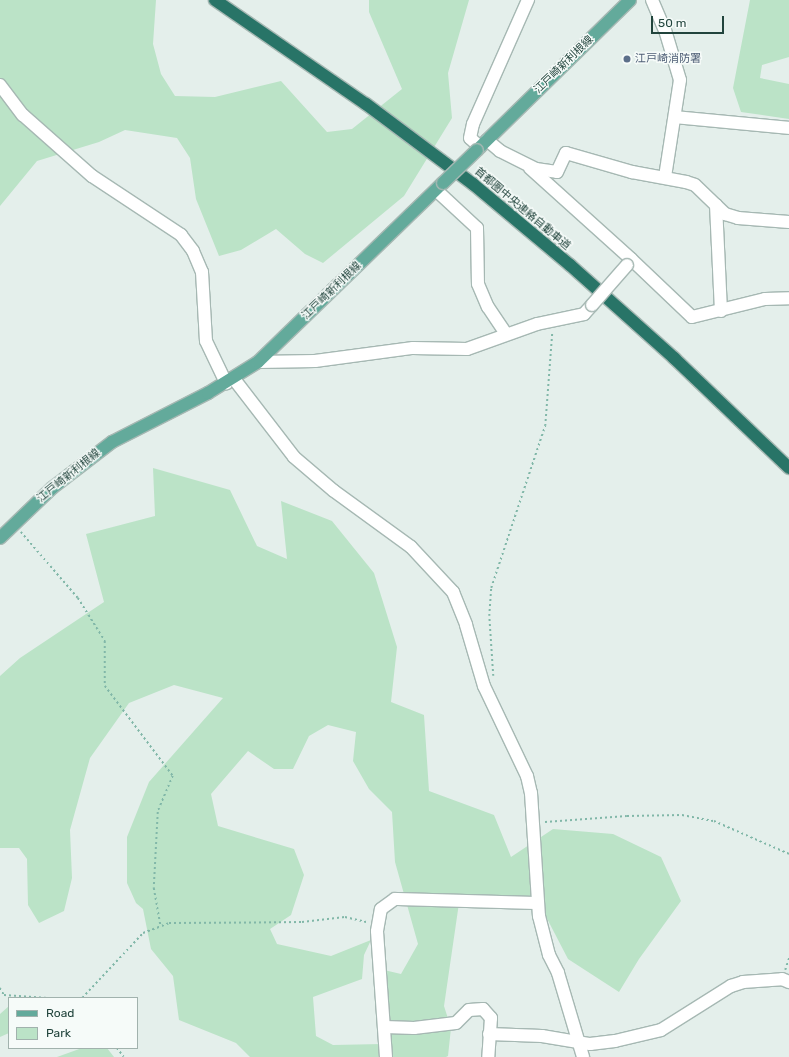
<!DOCTYPE html>
<meta charset="utf-8">
<style>
body{margin:0}
#map{position:relative;width:789px;height:1057px;overflow:hidden;background:#e4efeb;font-family:Rubik,"Noto Sans JP",sans-serif}
div>[style]{position:absolute}
.green>*{inset:0;background:#bbe3c7}
.path>*{height:1.5px;margin-top:-0.75px;transform-origin:0;background:repeating-linear-gradient(90deg,#81b7a8 0 2px,transparent 0 5px)}
.roads{filter:drop-shadow(1px 0 #a6b8b3) drop-shadow(-1px 0 #a6b8b3) drop-shadow(0 1px #a6b8b3) drop-shadow(0 -1px #a6b8b3)}
.minor>*{height:12px;margin:-6px;padding:0 6px;transform-origin:6px;border-radius:6px;background:#fff}
.major>*{height:12px;margin:-6px;padding:0 6px;transform-origin:6px;border-radius:6px;background:#63aa9b}
.highway>*{height:12px;margin:-6px;padding:0 6px;transform-origin:6px;border-radius:6px;background:#287467}
.bridges{filter:drop-shadow(1px 0 #a6b8b3) drop-shadow(-1px 0 #a6b8b3) drop-shadow(0 1px #a6b8b3) drop-shadow(0 -1px #a6b8b3)}
.minor-bridge>*{height:12px;margin:-6px;padding:0 6px;transform-origin:6px;border-radius:6px;background:#fff}
.major-bridge>*{height:12px;margin:-6px;padding:0 6px;transform-origin:6px;border-radius:6px;background:#63aa9b}
.dots>*{width:11px;height:11px;translate:-50% -50%;box-sizing:border-box;border:2px solid #f6fbf9;border-radius:50%}
span{translate:-50% -50%;white-space:nowrap;text-align:center;line-height:1.15;-webkit-text-stroke:3px #f6fbf9;paint-order:stroke}
.service-label{font-size:11px;color:#4e5e75}
.left{translate:0 -50%;text-align:left}
.street-label{font-size:11px;color:#21443c}
.legend{position:absolute;left:8px;top:997px;width:130px;height:52px;box-sizing:border-box;background:#f6fbf9;border:1px solid #a1b2ad;margin:0;padding:5px 7px;list-style:none;font-size:12px;color:#21443c}
.legend li{display:flex;align-items:center;gap:8px;height:20px}
.legend b{width:20px;border:1px solid #a1b2ad}
.scale{position:absolute;left:651px;top:16px;width:73px;height:18px;box-sizing:border-box;border:2px solid #21443c;border-top:0;padding-left:5px;font-size:12px;line-height:14px;white-space:nowrap;color:#21443c;-webkit-text-stroke:3px #f6fbf9;paint-order:stroke}
</style>
<div id="map">
<div class="green">
<i style="clip-path:polygon(0 0,156px 0,153px 44px,161px 74px,175px 96px,215px 97px,281px 81px,327px 132px,352px 129px,402px 89px,369px 12px,369px 0,469px 0,448px 73px,452px 118px,404px 196px,323px 263px,305px 254px,276px 229px,241px 250px,219px 256px,196px 199px,190px 158px,177px 138px,125px 130px,99px 142px,37px 161px,0 206px)"></i>
<i style="clip-path:polygon(750px 0,789px 0,789px 57px,762px 65px,760px 78px,789px 84px,789px 119px,741px 112px,733px 88px)"></i>
<i style="clip-path:polygon(evenodd,153px 468px,230px 490px,257px 546px,287px 559px,281px 501px,332px 521px,374px 573px,397px 647px,391px 702px,424px 715px,429px 791px,494px 815px,511px 857px,553px 829px,613px 834px,661px 857px,681px 901px,639px 959px,619px 992px,568px 959px,541px 907px,459px 903px,444px 1006px,451px 1028px,448px 1056px,446px 1057px,250px 1057px,236px 1043px,179px 1020px,173px 976px,151px 949px,143px 909px,136px 903px,127px 883px,127px 837px,149px 782px,223px 698px,174px 685px,129px 703px,90px 758px,70px 830px,72px 878px,64px 911px,39px 923px,28px 905px,27px 859px,19px 848px,0 848px,0 676px,20px 658px,104px 602px,86px 534px,155px 516px,153px 468px,328px 725px,356px 732px,353px 761px,369px 789px,392px 812px,395px 862px,418px 944px,401px 974px,384px 970px,382px 1044px,333px 1045px,316px 1036px,313px 997px,362px 979px,364px 955px,371px 940px,331px 956px,277px 944px,270px 929px,291px 915px,304px 875px,294px 849px,218px 826px,211px 794px,248px 751px,274px 769px,293px 769px,309px 736px,328px 725px)"></i>
<i style="clip-path:polygon(9px 1006px,9px 1033px,0 1037px,0 1014px)"></i>
<i style="clip-path:polygon(82px 1048px,107px 1048px,114px 1057px,57px 1057px)"></i>
</div>
<div class="path">
<i style="left:21px;top:532px;width:87px;rotate:49.2deg"></i>
<i style="left:78px;top:598px;width:51px;rotate:57.9deg"></i>
<i style="left:105px;top:641px;width:45px;rotate:90deg"></i>
<i style="left:105px;top:686px;width:113px;rotate:52.9deg"></i>
<i style="left:173px;top:776px;width:39px;rotate:113deg"></i>
<i style="left:158px;top:812px;width:76px;rotate:93deg"></i>
<i style="left:154px;top:888px;width:39px;rotate:80deg"></i>
<i style="left:493px;top:676px;width:60px;rotate:-93.8deg"></i>
<i style="left:489px;top:616px;width:28px;rotate:-86deg"></i>
<i style="left:491px;top:588px;width:171px;rotate:-71.6deg"></i>
<i style="left:545px;top:426px;width:93px;rotate:-85.7deg"></i>
<i style="left:545px;top:822px;width:82px;rotate:-4.2deg"></i>
<i style="left:627px;top:816px;width:55px;rotate:-1deg"></i>
<i style="left:682px;top:815px;width:33px;rotate:11deg"></i>
<i style="left:714px;top:821px;width:82px;rotate:23.7deg"></i>
<i style="left:785px;top:970px;width:13px;rotate:-72deg"></i>
<i style="left:0;top:988px;width:8px;rotate:60deg"></i>
<i style="left:4px;top:995px;width:44px;rotate:3.9deg"></i>
<i style="left:82px;top:998px;width:89px;rotate:-46.8deg"></i>
<i style="left:143px;top:933px;width:28px;rotate:-21deg"></i>
<i style="left:169px;top:923px;width:133px;rotate:-0.4deg"></i>
<i style="left:302px;top:922px;width:43px;rotate:-6.6deg"></i>
<i style="left:345px;top:917px;width:23px;rotate:13deg"></i>
<i style="left:117px;top:1048px;width:11px;rotate:52deg"></i>
</div>
<div class="roads">
<div class="minor">
<i style="left:652px;top:0;width:33px;rotate:67deg"></i>
<i style="left:665px;top:30px;width:52px;rotate:73.3deg"></i>
<i style="left:680px;top:80px;width:98px;rotate:98.8deg"></i>
<i style="left:0;top:85px;width:38px;rotate:53deg"></i>
<i style="left:23px;top:115px;width:92px;rotate:41.5deg"></i>
<i style="left:92px;top:176px;width:107px;rotate:33.5deg"></i>
<i style="left:181px;top:235px;width:20px;rotate:53deg"></i>
<i style="left:193px;top:251px;width:23px;rotate:67deg"></i>
<i style="left:202px;top:272px;width:69px;rotate:86.7deg"></i>
<i style="left:206px;top:341px;width:47px;rotate:64.5deg"></i>
<i style="left:675px;top:117px;width:115px;rotate:5.5deg"></i>
<i style="left:487px;top:140px;width:17px;rotate:40deg"></i>
<i style="left:500px;top:151px;width:40px;rotate:26.6deg"></i>
<i style="left:536px;top:169px;width:21px;rotate:8deg"></i>
<i style="left:557px;top:172px;width:21px;rotate:-65deg"></i>
<i style="left:566px;top:153px;width:69px;rotate:16.1deg"></i>
<i style="left:632px;top:172px;width:55px;rotate:10.5deg"></i>
<i style="left:686px;top:182px;width:9px;rotate:18deg"></i>
<i style="left:695px;top:185px;width:42px;rotate:44deg"></i>
<i style="left:725px;top:214px;width:14px;rotate:17deg"></i>
<i style="left:738px;top:218px;width:51px;rotate:4.5deg"></i>
<i style="left:480px;top:147px;width:13px;rotate:-138deg"></i>
<i style="left:470px;top:138px;width:14px;rotate:-78deg"></i>
<i style="left:473px;top:124px;width:136px;rotate:-66.1deg"></i>
<i style="left:530px;top:168px;width:136px;rotate:42deg"></i>
<i style="left:436px;top:190px;width:56px;rotate:42.8deg"></i>
<i style="left:477px;top:228px;width:56px;rotate:89deg"></i>
<i style="left:478px;top:284px;width:25px;rotate:67deg"></i>
<i style="left:488px;top:307px;width:32px;rotate:56deg"></i>
<i style="left:716px;top:205px;width:106px;rotate:87.3deg"></i>
<i style="left:627px;top:265px;width:7px;rotate:-56deg"></i>
<i style="left:631px;top:259px;width:84px;rotate:43.6deg"></i>
<i style="left:692px;top:317px;width:75px;rotate:-13.9deg"></i>
<i style="left:765px;top:299px;width:24px;rotate:-2deg"></i>
<i style="left:258px;top:362px;width:57px;rotate:-1deg"></i>
<i style="left:315px;top:361px;width:99px;rotate:-7.6deg"></i>
<i style="left:413px;top:348px;width:54px;rotate:1.1deg"></i>
<i style="left:467px;top:349px;width:74px;rotate:-19.7deg"></i>
<i style="left:537px;top:324px;width:48px;rotate:-12deg"></i>
<i style="left:584px;top:314px;width:12px;rotate:-48deg"></i>
<i style="left:234px;top:379px;width:98px;rotate:52.4deg"></i>
<i style="left:294px;top:457px;width:52px;rotate:40.4deg"></i>
<i style="left:334px;top:491px;width:95px;rotate:36deg"></i>
<i style="left:411px;top:547px;width:62px;rotate:47deg"></i>
<i style="left:453px;top:592px;width:35px;rotate:68deg"></i>
<i style="left:466px;top:625px;width:64px;rotate:73.6deg"></i>
<i style="left:484px;top:686px;width:100px;rotate:64.5deg"></i>
<i style="left:527px;top:776px;width:17px;rotate:77deg"></i>
<i style="left:531px;top:793px;width:123px;rotate:86.3deg"></i>
<i style="left:539px;top:916px;width:40px;rotate:75.6deg"></i>
<i style="left:549px;top:955px;width:20px;rotate:63deg"></i>
<i style="left:558px;top:973px;width:88px;rotate:73.4deg"></i>
<i style="left:385px;top:1027px;width:29px;rotate:2deg"></i>
<i style="left:414px;top:1028px;width:42px;rotate:-6.8deg"></i>
<i style="left:456px;top:1023px;width:18px;rotate:-45deg"></i>
<i style="left:469px;top:1010px;width:14px;rotate:-4deg"></i>
<i style="left:483px;top:1009px;width:12px;rotate:48deg"></i>
<i style="left:491px;top:1018px;width:39px;rotate:94deg"></i>
<i style="left:489px;top:1034px;width:53px;rotate:2.2deg"></i>
<i style="left:542px;top:1036px;width:49px;rotate:9.5deg"></i>
<i style="left:590px;top:1044px;width:25px;rotate:-7deg"></i>
<i style="left:615px;top:1041px;width:47px;rotate:-13.4deg"></i>
<i style="left:661px;top:1030px;width:83px;rotate:-32.2deg"></i>
<i style="left:731px;top:986px;width:13px;rotate:-18deg"></i>
<i style="left:743px;top:982px;width:39px;rotate:-4deg"></i>
<i style="left:782px;top:979px;width:8px;rotate:23deg"></i>
<i style="left:386px;top:1057px;width:126px;rotate:-94.1deg"></i>
<i style="left:377px;top:931px;width:22px;rotate:-80deg"></i>
<i style="left:381px;top:909px;width:17px;rotate:-36deg"></i>
<i style="left:395px;top:899px;width:143px;rotate:1.6deg"></i>
</div>
<div class="major">
<i style="left:477px;top:150px;width:214px;rotate:-44.4deg"></i>
<i style="left:0;top:538px;width:72px;rotate:-43.9deg"></i>
<i style="left:52px;top:488px;width:76px;rotate:-37.5deg"></i>
<i style="left:112px;top:442px;width:108px;rotate:-27deg"></i>
<i style="left:208px;top:393px;width:59px;rotate:-31.8deg"></i>
<i style="left:258px;top:362px;width:257px;rotate:-44.1deg"></i>
</div>
<div class="highway">
<i style="left:215px;top:0;width:183px;rotate:34.6deg"></i>
<i style="left:366px;top:104px;width:134px;rotate:36.8deg"></i>
<i style="left:473px;top:184px;width:126px;rotate:39.9deg"></i>
<i style="left:570px;top:265px;width:140px;rotate:41.8deg"></i>
<i style="left:674px;top:358px;width:159px;rotate:43.7deg"></i>
</div>
</div>
<div class="bridges">
<div class="minor-bridge">
<i style="left:592px;top:305px;width:53px;rotate:-48.8deg"></i>
</div>
<div class="major-bridge">
<i style="left:443px;top:183px;width:47px;rotate:-44.1deg"></i>
</div>
</div>
<div class="dots">
<i style="left:627px;top:59px;background:#5c6f8a"></i>
</div>
<div class="service-label">
<span class="left" style="left:635px;top:59px">江戸崎消防署</span>
</div>
<div class="street-label">
<span style="left:564px;top:65px;rotate:-44deg">江戸崎新利根線</span>
<span style="left:522px;top:209px;rotate:40deg">首都圏中央連絡自動車道</span>
<span style="left:332px;top:291px;rotate:-44deg">江戸崎新利根線</span>
<span style="left:69px;top:476px;rotate:-39deg">江戸崎新利根線</span>
</div>
<ul class="legend">
<li><b style="height:5px;background:#63aa9b"></b>Road</li>
<li><b style="height:11px;background:#bbe3c7"></b>Park</li>
</ul>
<div class="scale">50 m</div>
</div>
